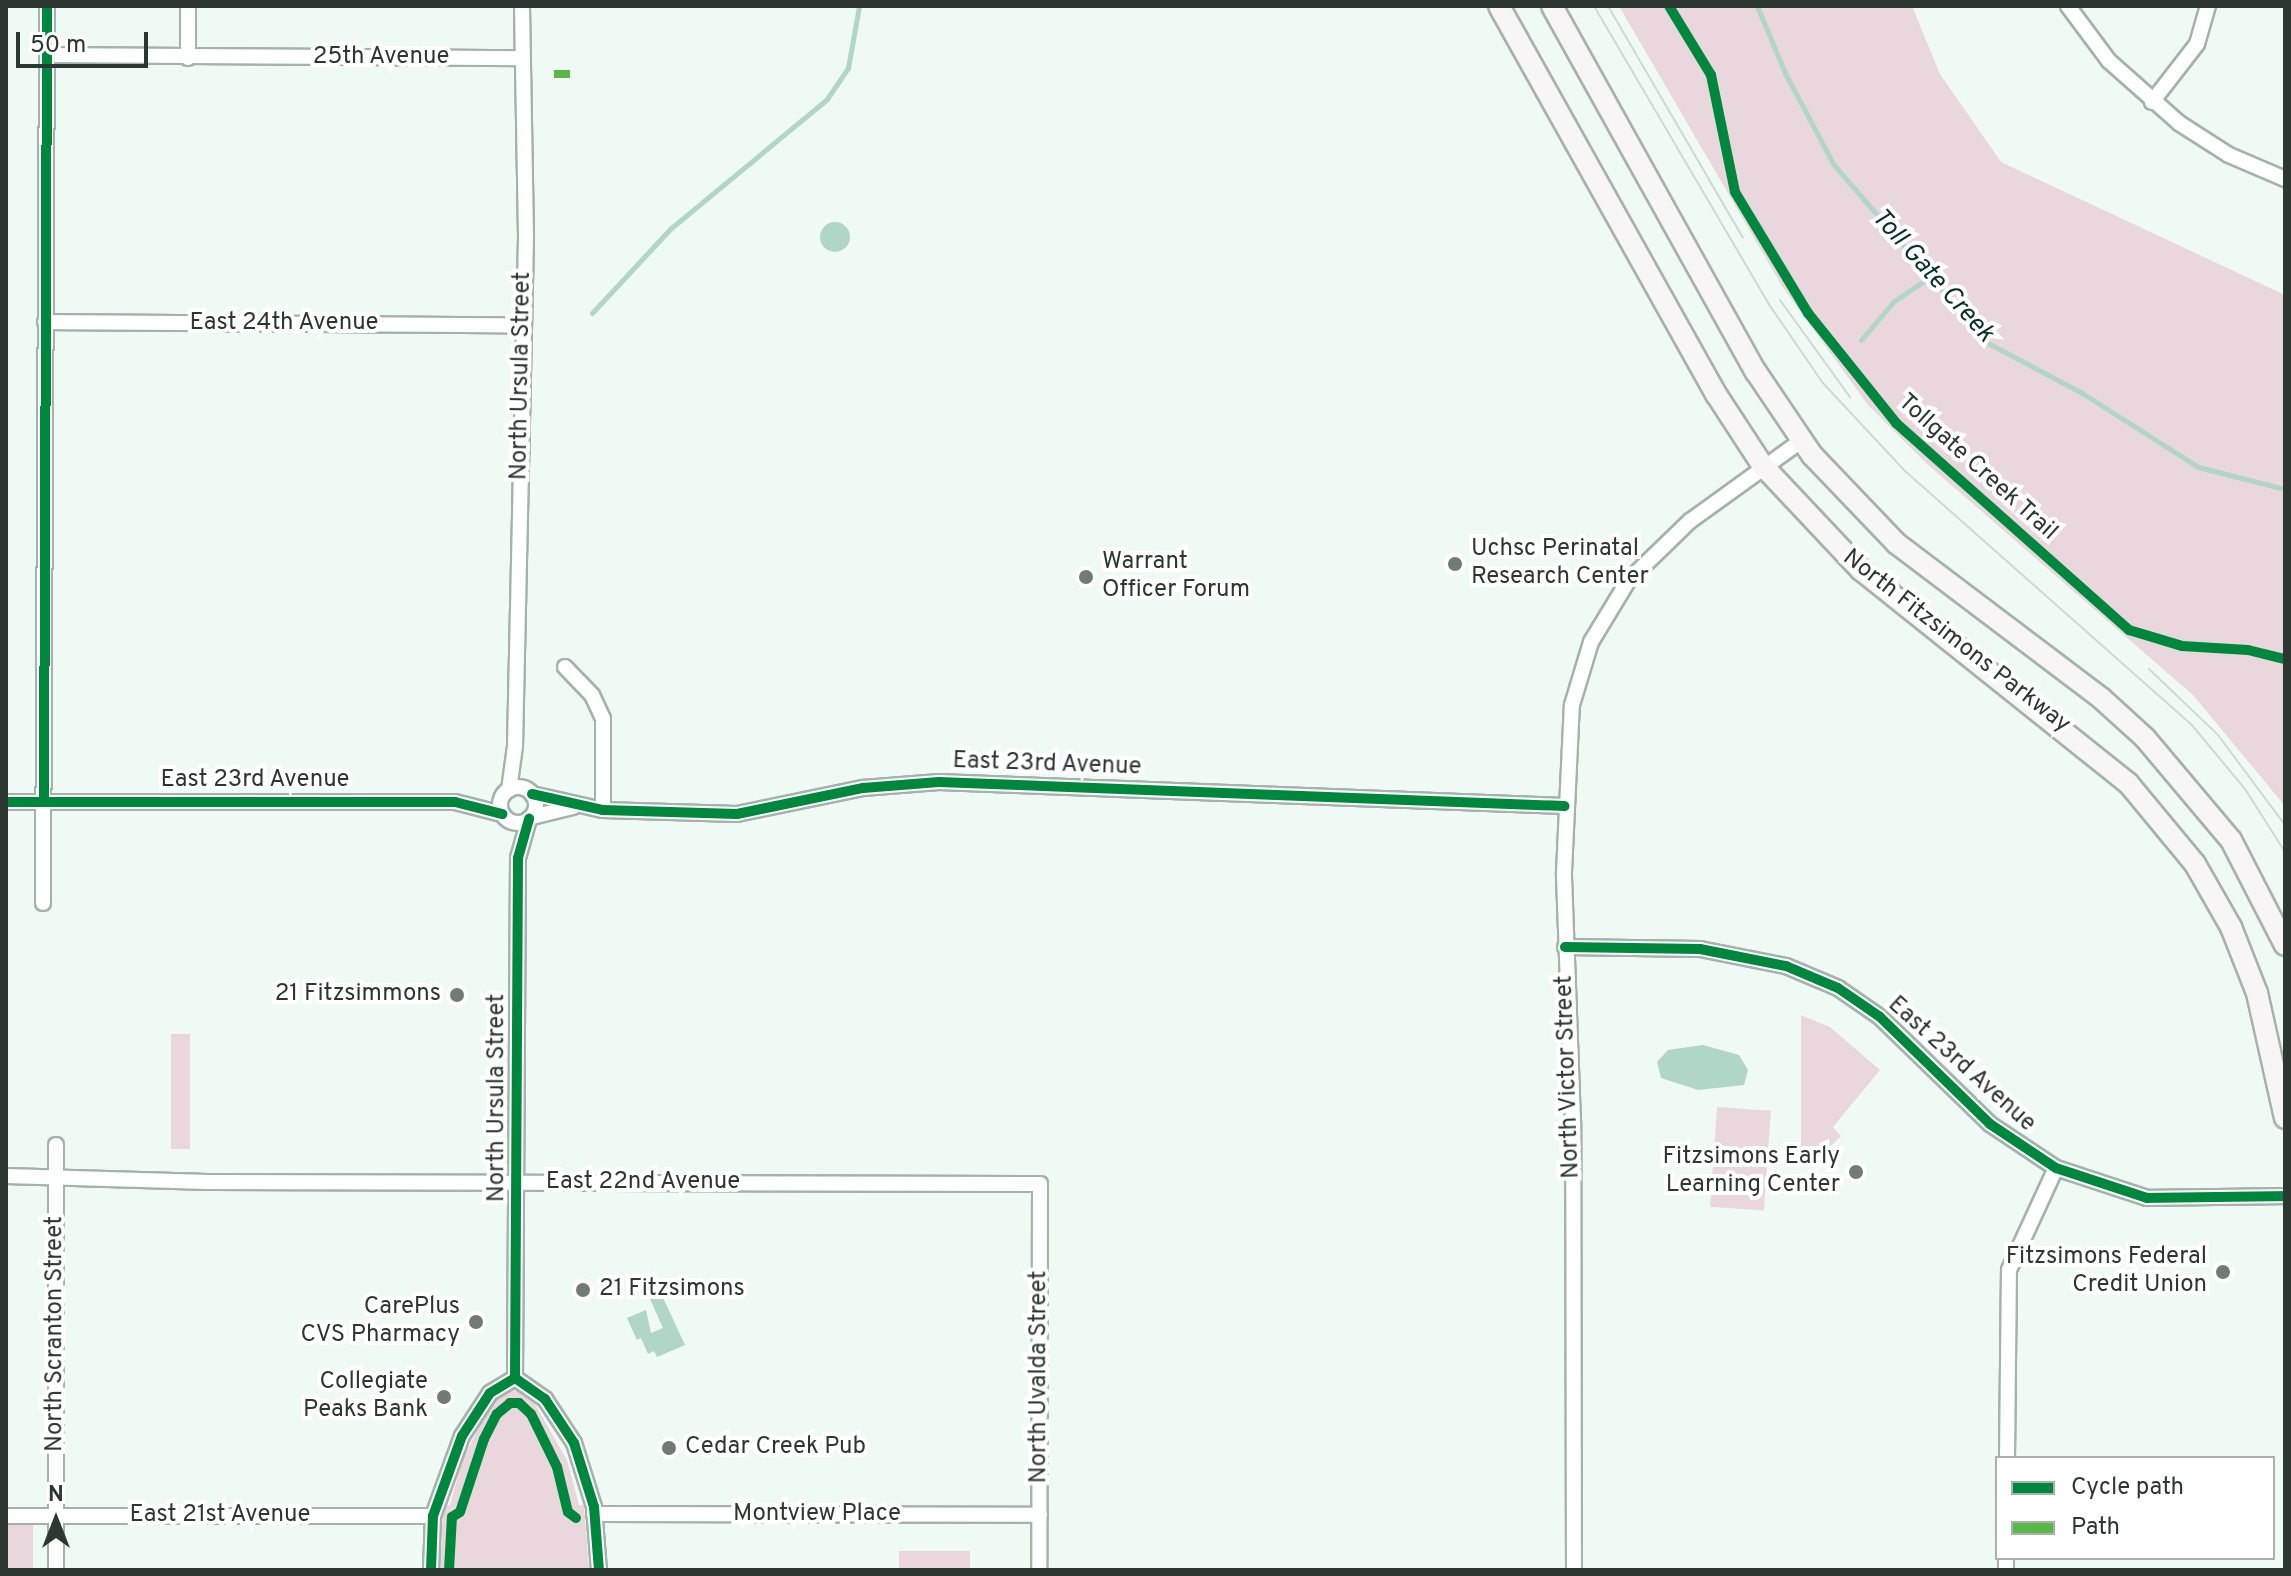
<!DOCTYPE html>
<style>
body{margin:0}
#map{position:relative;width:2291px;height:1576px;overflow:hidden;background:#effaf5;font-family:Overpass,sans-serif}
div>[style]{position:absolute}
.green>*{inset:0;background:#ead6dd;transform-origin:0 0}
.water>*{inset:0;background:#b0d6c5}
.round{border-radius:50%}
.stream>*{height:5px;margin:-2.5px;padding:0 2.5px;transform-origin:2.5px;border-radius:2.5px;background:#b0d6c5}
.roads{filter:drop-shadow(2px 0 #a7b1ac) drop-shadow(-2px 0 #a7b1ac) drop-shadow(0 2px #a7b1ac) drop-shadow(0 -2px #a7b1ac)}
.street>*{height:14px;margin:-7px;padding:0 7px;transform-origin:7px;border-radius:7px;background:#fdfefe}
.street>.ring{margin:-7px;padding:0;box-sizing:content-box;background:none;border:14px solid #fdfefe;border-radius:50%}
.secondary>*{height:20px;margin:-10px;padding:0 10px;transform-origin:10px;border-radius:10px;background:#f7f5f6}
.tram>*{height:2px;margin:-1px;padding:0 1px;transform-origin:1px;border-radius:1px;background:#d4d6d5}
.quiet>*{height:8px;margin-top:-4px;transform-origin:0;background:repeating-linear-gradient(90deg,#58b947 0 16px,transparent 0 24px)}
.cycleway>*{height:10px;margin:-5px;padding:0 5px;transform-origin:5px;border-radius:5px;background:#00873e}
.dots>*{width:22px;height:22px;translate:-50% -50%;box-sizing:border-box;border:4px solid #fff;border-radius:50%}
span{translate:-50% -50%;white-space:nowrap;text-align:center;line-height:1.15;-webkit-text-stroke:8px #fff;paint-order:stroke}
.street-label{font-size:24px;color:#2d3732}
.poi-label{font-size:24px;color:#2d3732}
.left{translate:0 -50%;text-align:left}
.right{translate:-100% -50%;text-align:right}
.water-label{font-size:26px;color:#053223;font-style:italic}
.frame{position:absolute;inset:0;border:8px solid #2d3732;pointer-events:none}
.legend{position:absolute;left:1995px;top:1456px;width:280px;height:104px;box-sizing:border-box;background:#fff;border:2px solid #abafad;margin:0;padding:10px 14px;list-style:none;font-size:24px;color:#2d3732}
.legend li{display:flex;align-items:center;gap:16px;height:40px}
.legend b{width:40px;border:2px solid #abafad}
.north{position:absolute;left:16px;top:1480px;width:80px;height:80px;-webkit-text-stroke:6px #fff;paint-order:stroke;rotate:0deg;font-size:22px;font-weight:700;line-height:32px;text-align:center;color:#2d3732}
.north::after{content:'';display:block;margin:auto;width:28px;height:36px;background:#2d3732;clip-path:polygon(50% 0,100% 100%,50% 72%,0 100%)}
.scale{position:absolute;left:16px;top:32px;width:132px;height:36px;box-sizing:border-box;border:4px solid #2d3732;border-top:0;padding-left:10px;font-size:24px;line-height:28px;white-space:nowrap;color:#2d3732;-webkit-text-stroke:6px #fff;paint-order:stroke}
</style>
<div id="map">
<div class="green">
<i style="clip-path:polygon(1619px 6px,1912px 6px,1940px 74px,2001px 162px,2285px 295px,2285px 806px,2193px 695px,1927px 464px,1868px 405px,1782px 286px)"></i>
<i style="clip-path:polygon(1801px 1015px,1830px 1027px,1880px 1070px,1833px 1127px,1841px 1136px,1814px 1162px,1801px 1163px)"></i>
<i style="left:171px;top:1034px;width:19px;height:115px"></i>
<i style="left:1717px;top:1107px;width:54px;height:100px;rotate:4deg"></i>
<i style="clip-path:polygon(509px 1390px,526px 1392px,524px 1397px,538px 1401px,535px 1404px,567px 1460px,579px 1505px,584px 1505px,589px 1570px,440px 1570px,443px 1506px,450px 1505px,463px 1459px,491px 1403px)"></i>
<i style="left:6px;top:1516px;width:27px;height:54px"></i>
<i style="left:899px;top:1551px;width:71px;height:19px"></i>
</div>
<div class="water">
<i class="round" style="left:820px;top:222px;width:30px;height:30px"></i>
<i style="clip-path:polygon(1703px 1045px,1739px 1055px,1748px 1070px,1744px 1085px,1698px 1090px,1661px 1078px,1657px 1062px,1668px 1050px)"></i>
<i style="clip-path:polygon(658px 1287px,685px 1345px,657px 1357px,654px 1351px,648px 1354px,641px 1338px,637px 1340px,627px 1318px,646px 1310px,651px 1333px,663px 1328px,647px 1292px)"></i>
</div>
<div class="stream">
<i style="left:1757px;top:6px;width:73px;rotate:67.3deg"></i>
<i style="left:1785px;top:73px;width:104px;rotate:62deg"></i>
<i style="left:1834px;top:165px;width:235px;rotate:49.1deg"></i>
<i style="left:1988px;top:343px;width:106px;rotate:28deg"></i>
<i style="left:2082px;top:393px;width:138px;rotate:32.5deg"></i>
<i style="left:2198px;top:467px;width:90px;rotate:14.2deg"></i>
<i style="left:592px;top:313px;width:115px;rotate:-47.1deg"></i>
<i style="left:670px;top:229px;width:204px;rotate:-39.6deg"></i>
<i style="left:827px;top:99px;width:37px;rotate:-56deg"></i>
<i style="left:848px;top:68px;width:63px;rotate:-79.9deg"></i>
<i style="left:1861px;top:340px;width:51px;rotate:-49.8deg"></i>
<i style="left:1894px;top:301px;width:43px;rotate:-33.7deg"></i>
</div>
<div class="roads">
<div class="street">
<i style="left:188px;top:6px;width:52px;rotate:90deg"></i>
<i style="left:2068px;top:6px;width:69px;rotate:53.3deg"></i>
<i style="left:2109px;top:61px;width:94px;rotate:41.5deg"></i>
<i style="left:2179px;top:123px;width:59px;rotate:32.6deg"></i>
<i style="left:2229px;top:155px;width:61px;rotate:23.2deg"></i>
<i style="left:47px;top:55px;width:475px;rotate:0.4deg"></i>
<i style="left:2152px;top:102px;width:73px;rotate:-52.2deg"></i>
<i style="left:2197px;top:44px;width:40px;rotate:-74deg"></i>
<i style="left:45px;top:322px;width:478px;rotate:0.4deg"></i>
<i style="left:565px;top:667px;width:39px;rotate:46deg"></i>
<i style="left:592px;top:695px;width:26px;rotate:65deg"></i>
<i style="left:603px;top:719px;width:91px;rotate:90deg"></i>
<i class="ring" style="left:500px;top:787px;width:22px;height:22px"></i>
<i style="left:509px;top:790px;width:44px;rotate:-82.2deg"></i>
<i style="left:515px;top:746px;width:510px;rotate:-88.76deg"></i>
<i style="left:526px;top:236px;width:230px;rotate:-91deg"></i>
<i style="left:532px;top:794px;width:73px;rotate:12.7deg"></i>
<i style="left:603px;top:810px;width:134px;rotate:1.7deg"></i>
<i style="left:737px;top:814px;width:129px;rotate:-11.7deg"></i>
<i style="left:863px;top:788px;width:76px;rotate:-4.5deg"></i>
<i style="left:939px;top:782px;width:626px;rotate:2.2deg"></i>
<i style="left:6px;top:802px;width:449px"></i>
<i style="left:455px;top:802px;width:49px;rotate:14.3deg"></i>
<i style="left:532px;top:817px;width:42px;rotate:-13.7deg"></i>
<i style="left:43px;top:903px;width:897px;rotate:-89.74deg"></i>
<i style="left:1565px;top:947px;width:135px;rotate:0.8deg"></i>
<i style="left:1700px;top:949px;width:88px;rotate:11.2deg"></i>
<i style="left:1786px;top:966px;width:56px;rotate:22.9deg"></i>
<i style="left:1838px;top:988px;width:51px;rotate:34.6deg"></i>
<i style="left:1880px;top:1017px;width:153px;rotate:44.2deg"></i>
<i style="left:1990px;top:1124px;width:79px;rotate:33.7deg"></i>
<i style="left:2056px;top:1168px;width:96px;rotate:18.2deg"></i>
<i style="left:2147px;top:1198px;width:138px;rotate:-0.8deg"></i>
<i style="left:6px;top:1176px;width:202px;rotate:1.7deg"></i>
<i style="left:208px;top:1182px;width:832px;rotate:0.14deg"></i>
<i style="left:1040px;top:1184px;width:386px;rotate:90.1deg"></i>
<i style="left:515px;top:1378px;width:520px;rotate:-89.67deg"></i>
<i style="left:518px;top:858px;width:41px;rotate:-74.2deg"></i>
<i style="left:2007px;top:1458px;width:188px;rotate:-89.4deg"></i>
<i style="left:2009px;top:1270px;width:112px;rotate:-65.3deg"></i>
<i style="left:594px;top:1514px;width:446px;rotate:0.1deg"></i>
<i style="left:6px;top:1516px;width:427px"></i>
<i style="left:56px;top:1570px;width:425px;rotate:-90deg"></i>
<i style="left:431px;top:1570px;width:54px;rotate:-87.9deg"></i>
<i style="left:433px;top:1516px;width:85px;rotate:-70.1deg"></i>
<i style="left:462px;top:1436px;width:51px;rotate:-56.9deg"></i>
<i style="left:490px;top:1393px;width:29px;rotate:-31deg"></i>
<i style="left:515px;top:1378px;width:37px;rotate:35deg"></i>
<i style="left:545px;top:1399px;width:53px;rotate:56.6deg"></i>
<i style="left:574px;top:1443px;width:67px;rotate:72.6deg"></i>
<i style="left:594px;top:1507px;width:63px;rotate:85.5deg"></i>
<i style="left:1574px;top:1570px;width:448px;rotate:-90.1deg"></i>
<i style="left:1573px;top:1122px;width:250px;rotate:-92.1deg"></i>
<i style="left:1564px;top:872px;width:167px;rotate:-87.3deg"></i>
<i style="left:1572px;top:705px;width:66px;rotate:-73.2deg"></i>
<i style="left:1591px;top:642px;width:71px;rotate:-58.8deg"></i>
<i style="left:1628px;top:581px;width:86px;rotate:-44.1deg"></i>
<i style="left:1690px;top:521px;width:137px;rotate:-35.8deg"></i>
<i style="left:2006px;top:1570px;width:12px;rotate:-90deg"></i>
</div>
<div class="secondary">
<i style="left:1499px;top:6px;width:445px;rotate:60.8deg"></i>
<i style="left:1716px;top:394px;width:86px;rotate:56.9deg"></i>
<i style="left:1763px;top:466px;width:143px;rotate:46.7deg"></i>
<i style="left:1861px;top:570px;width:342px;rotate:38.6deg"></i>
<i style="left:2128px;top:783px;width:105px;rotate:50.4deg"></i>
<i style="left:2195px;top:864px;width:73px;rotate:60.3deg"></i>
<i style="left:2231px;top:927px;width:71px;rotate:68.5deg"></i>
<i style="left:2257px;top:993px;width:128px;rotate:77.4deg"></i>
<i style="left:1552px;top:6px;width:419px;rotate:60.9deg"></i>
<i style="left:1756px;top:372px;width:100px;rotate:56deg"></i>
<i style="left:1812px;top:455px;width:122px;rotate:46.3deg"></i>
<i style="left:1896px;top:543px;width:257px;rotate:37.1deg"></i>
<i style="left:2101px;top:698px;width:59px;rotate:42.3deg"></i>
<i style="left:2145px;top:738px;width:133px;rotate:49.9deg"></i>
<i style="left:2231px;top:840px;width:118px;rotate:62.8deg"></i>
</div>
</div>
<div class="tram">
<i style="left:1594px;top:6px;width:344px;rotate:59.6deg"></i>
<i style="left:1768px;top:303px;width:96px;rotate:55.6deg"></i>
<i style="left:1822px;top:382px;width:123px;rotate:47deg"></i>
<i style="left:1906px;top:472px;width:380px;rotate:41.5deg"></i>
<i style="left:2191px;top:724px;width:85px;rotate:50.3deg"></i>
<i style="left:2245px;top:789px;width:75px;rotate:57.6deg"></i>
<i style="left:1608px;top:6px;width:268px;rotate:59.8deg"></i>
<i style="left:1780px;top:300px;width:120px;rotate:54.2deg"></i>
<i style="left:2149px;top:669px;width:95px;rotate:43.7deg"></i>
<i style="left:2218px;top:735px;width:112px;rotate:53.3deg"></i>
</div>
<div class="quiet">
<i style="left:554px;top:74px;width:19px"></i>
</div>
<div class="cycleway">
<i style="left:1669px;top:6px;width:81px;rotate:58.7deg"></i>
<i style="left:1711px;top:75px;width:119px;rotate:78.4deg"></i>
<i style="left:1735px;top:192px;width:141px;rotate:58.9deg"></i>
<i style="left:1808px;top:313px;width:141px;rotate:51.3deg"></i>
<i style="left:1896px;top:423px;width:312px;rotate:41.6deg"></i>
<i style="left:2129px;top:630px;width:55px;rotate:16.8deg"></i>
<i style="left:2182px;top:646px;width:66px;rotate:3.5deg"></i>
<i style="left:2248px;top:650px;width:38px;rotate:14deg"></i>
<i style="left:532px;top:794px;width:73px;rotate:12.7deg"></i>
<i style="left:603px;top:810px;width:134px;rotate:1.7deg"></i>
<i style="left:737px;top:814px;width:129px;rotate:-11.7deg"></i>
<i style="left:863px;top:788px;width:76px;rotate:-4.5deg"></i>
<i style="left:939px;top:782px;width:626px;rotate:2.2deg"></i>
<i style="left:6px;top:802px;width:449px"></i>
<i style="left:455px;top:802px;width:49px;rotate:14.3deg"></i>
<i style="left:44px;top:802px;width:796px;rotate:-89.78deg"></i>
<i style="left:1565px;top:947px;width:135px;rotate:0.8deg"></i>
<i style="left:1700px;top:949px;width:88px;rotate:11.2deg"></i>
<i style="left:1786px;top:966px;width:56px;rotate:22.9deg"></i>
<i style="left:1838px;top:988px;width:51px;rotate:34.6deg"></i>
<i style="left:1880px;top:1017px;width:153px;rotate:44.2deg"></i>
<i style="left:1990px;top:1124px;width:79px;rotate:33.7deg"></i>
<i style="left:2056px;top:1168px;width:96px;rotate:18.2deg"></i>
<i style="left:2147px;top:1198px;width:138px;rotate:-0.8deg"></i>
<i style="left:515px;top:1378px;width:520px;rotate:-89.67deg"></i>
<i style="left:518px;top:858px;width:41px;rotate:-74.2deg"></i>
<i style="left:431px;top:1570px;width:54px;rotate:-87.9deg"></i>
<i style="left:433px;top:1516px;width:85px;rotate:-70.1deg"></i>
<i style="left:462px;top:1436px;width:51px;rotate:-56.9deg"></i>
<i style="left:490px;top:1393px;width:29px;rotate:-31deg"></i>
<i style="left:515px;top:1378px;width:37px;rotate:35deg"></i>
<i style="left:545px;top:1399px;width:53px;rotate:56.6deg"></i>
<i style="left:574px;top:1443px;width:67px;rotate:72.6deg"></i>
<i style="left:594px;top:1507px;width:63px;rotate:85.5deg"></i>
<i style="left:449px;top:1570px;width:53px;rotate:-86.8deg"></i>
<i style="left:452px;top:1517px;width:9px;rotate:-32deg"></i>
<i style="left:460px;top:1512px;width:77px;rotate:-71.8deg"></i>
<i style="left:484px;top:1439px;width:28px;rotate:-63deg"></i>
<i style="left:497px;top:1414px;width:17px;rotate:-40deg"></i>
<i style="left:510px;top:1403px;width:9px"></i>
<i style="left:519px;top:1403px;width:16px;rotate:43deg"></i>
<i style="left:531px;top:1414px;width:59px;rotate:63.9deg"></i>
<i style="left:557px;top:1467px;width:46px;rotate:76.3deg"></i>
<i style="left:568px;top:1512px;width:10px;rotate:37deg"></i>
</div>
<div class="dots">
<i style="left:1455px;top:564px;background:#717b76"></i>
<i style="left:1086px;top:577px;background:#717b76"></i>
<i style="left:457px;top:995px;background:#717b76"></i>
<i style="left:1856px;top:1172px;background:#717b76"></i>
<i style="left:2223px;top:1272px;background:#717b76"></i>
<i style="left:583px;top:1290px;background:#717b76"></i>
<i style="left:476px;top:1322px;background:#717b76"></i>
<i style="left:444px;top:1397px;background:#717b76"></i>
<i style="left:669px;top:1448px;background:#717b76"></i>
</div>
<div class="street-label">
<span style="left:381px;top:58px">25th Avenue</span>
<span style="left:284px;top:324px">East 24th Avenue</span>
<span style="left:522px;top:376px;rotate:-89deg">North Ursula Street</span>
<span style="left:1977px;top:468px;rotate:42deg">Tollgate Creek Trail</span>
<span style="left:1956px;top:642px;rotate:38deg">North Fitzsimons Parkway</span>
<span style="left:1047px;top:765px;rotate:2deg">East 23rd Avenue</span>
<span style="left:255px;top:781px">East 23rd Avenue</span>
<span style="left:1961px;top:1065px;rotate:42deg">East 23rd Avenue</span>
<span style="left:1569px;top:1077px;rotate:-92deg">North Victor Street</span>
<span style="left:498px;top:1098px;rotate:-90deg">North Ursula Street</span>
<span style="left:643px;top:1183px">East 22nd Avenue</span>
<span style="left:56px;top:1334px;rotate:-90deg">North Scranton Street</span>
<span style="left:1040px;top:1377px;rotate:-90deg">North Uvalda Street</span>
<span style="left:817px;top:1515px">Montview Place</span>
<span style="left:220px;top:1516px">East 21st Avenue</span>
</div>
<div class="poi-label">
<span class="left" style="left:1471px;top:564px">Uchsc Perinatal<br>Research Center</span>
<span class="left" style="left:1102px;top:577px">Warrant<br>Officer Forum</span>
<span class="right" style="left:441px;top:995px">21 Fitzsimmons</span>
<span class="right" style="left:1840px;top:1172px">Fitzsimons Early<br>Learning Center</span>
<span class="right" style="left:2207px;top:1272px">Fitzsimons Federal<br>Credit Union</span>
<span class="left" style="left:599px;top:1290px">21 Fitzsimons</span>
<span class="right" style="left:460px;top:1322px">CarePlus<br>CVS Pharmacy</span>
<span class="right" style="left:428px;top:1397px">Collegiate<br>Peaks Bank</span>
<span class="left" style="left:685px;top:1448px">Cedar Creek Pub</span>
</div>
<div class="water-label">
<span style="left:1932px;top:276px;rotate:48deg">Toll Gate Creek</span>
</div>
<div class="frame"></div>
<ul class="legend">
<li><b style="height:10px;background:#00873e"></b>Cycle path</li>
<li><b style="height:10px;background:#58b947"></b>Path</li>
</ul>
<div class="north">N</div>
<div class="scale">50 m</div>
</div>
